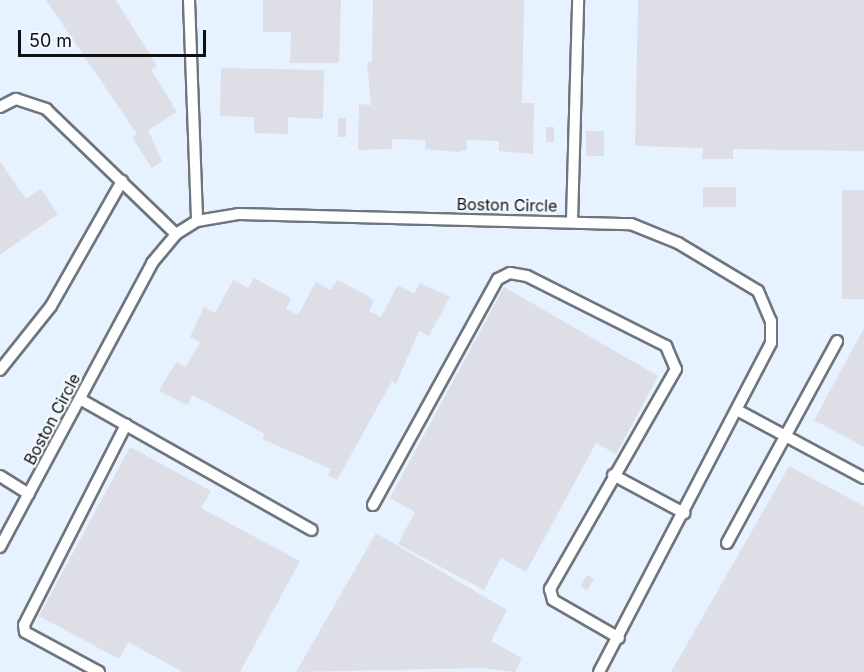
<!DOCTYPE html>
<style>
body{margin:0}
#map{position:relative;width:864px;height:672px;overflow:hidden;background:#f3f9fe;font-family:Inter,sans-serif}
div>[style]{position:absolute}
.built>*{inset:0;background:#e6f2ff;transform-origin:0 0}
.building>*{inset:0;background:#dedee7;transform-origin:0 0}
.roads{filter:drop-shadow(2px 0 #6f757b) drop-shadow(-2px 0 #6f757b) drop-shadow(0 2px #6f757b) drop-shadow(0 -2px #6f757b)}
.lane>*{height:10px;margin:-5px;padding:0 5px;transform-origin:5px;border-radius:5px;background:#fff}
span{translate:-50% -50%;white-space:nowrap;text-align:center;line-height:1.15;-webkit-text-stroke:4.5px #f3f9fe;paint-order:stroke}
.street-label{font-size:16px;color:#0e1012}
.scale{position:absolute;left:18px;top:30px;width:188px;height:27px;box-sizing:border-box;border:3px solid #0e1012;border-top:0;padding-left:8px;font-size:18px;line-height:21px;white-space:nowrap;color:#0e1012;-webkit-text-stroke:4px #f3f9fe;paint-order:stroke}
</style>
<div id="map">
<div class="built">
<i style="left:0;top:0;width:864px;height:672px"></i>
</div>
<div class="building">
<i style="clip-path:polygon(46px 0,116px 0,157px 66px,151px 70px,177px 112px,148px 130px,162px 161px,152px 168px,132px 137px,137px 134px)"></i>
<i style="clip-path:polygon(263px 0,341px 0,339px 63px,290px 63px,291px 32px,263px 32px)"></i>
<i style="clip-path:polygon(373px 0,524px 0,522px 103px,534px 103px,533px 154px,499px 151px,499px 141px,467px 140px,467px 150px,458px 152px,425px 149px,425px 140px,392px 139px,392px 149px,358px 150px,359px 104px,371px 105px,367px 62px,372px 62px)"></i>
<i style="clip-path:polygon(638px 0,864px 0,864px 151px,733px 149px,733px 159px,702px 159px,703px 148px,635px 146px)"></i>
<i style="clip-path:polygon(221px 68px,324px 70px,323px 119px,288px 117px,288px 134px,254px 133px,254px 117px,220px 116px)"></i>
<i style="left:338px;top:118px;width:8px;height:19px"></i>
<i style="left:546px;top:127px;width:8px;height:15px"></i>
<i style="left:586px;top:131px;width:18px;height:25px"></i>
<i style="clip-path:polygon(0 162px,26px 199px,41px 189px,58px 214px,0 255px)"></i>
<i style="left:703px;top:187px;width:33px;height:20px"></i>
<i style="left:842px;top:190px;width:22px;height:109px"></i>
<i style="clip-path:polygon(254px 278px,291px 298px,286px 309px,298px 315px,316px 282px,331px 290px,337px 280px,367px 295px,374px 301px,369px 311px,381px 317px,398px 285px,414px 294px,420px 283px,450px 297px,429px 336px,419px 331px,396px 384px,392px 381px,337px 480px,328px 475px,331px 469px,262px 439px,265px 434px,193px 395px,187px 405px,159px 391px,176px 362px,186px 367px,200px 342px,190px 337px,204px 307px,215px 313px,233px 280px,248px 288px)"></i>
<i style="clip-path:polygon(504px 287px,658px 376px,616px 454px,596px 443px,526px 572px,501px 558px,484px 590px,398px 544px,415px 512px,390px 498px)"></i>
<i style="clip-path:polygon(864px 328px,864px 447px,814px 420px)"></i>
<i style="clip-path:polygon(130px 447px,211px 491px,201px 508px,300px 561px,240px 672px,183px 672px,128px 642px,119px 659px,39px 616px)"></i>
<i style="clip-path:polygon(789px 466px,864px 506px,864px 672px,671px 672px)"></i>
<i style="clip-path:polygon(376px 533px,507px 610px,491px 641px,522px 658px,515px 672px,482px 668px,296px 672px)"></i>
<i style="left:587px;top:575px;width:8px;height:13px;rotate:30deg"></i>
</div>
<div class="roads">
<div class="lane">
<i style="left:189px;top:0;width:221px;rotate:87.9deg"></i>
<i style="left:0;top:107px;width:18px;rotate:-27deg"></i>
<i style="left:16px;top:99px;width:32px;rotate:18deg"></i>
<i style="left:46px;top:109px;width:180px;rotate:43.9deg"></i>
<i style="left:572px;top:221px;width:221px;rotate:-88.4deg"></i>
<i style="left:0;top:370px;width:82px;rotate:-51.4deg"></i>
<i style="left:51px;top:306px;width:144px;rotate:-60.4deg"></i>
<i style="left:80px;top:399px;width:266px;rotate:29.5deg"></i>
<i style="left:737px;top:410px;width:144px;rotate:28.2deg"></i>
<i style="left:613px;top:475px;width:81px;rotate:28.2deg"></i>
<i style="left:0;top:476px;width:34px;rotate:32deg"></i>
<i style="left:373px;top:505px;width:258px;rotate:-61.1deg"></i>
<i style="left:498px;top:279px;width:13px;rotate:-27deg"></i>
<i style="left:510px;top:273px;width:17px;rotate:10deg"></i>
<i style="left:527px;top:276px;width:156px;rotate:26.7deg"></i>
<i style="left:666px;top:346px;width:25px;rotate:67deg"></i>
<i style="left:676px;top:369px;width:254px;rotate:119.8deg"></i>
<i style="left:550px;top:589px;width:11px;rotate:75deg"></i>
<i style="left:553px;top:600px;width:76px;rotate:29.9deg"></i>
<i style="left:727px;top:543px;width:230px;rotate:-61.4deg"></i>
<i style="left:0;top:547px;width:322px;rotate:-61.8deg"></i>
<i style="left:152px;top:263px;width:38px;rotate:-50deg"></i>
<i style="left:176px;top:234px;width:25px;rotate:-32deg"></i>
<i style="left:197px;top:221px;width:43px;rotate:-9.5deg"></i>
<i style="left:239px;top:214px;width:392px;rotate:1.5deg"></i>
<i style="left:631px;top:224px;width:51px;rotate:22deg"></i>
<i style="left:678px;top:243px;width:93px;rotate:31deg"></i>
<i style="left:758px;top:291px;width:33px;rotate:67deg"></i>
<i style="left:771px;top:321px;width:22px;rotate:90deg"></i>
<i style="left:771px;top:343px;width:371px;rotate:117.6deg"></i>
<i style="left:99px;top:672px;width:84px;rotate:-151.6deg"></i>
<i style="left:25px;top:632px;width:7px;rotate:-98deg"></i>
<i style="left:24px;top:625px;width:225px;rotate:-63deg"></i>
</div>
</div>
<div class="street-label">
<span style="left:507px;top:205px;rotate:1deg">Boston Circle</span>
<span style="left:52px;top:419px;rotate:-62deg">Boston Circle</span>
</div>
<div class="scale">50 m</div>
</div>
